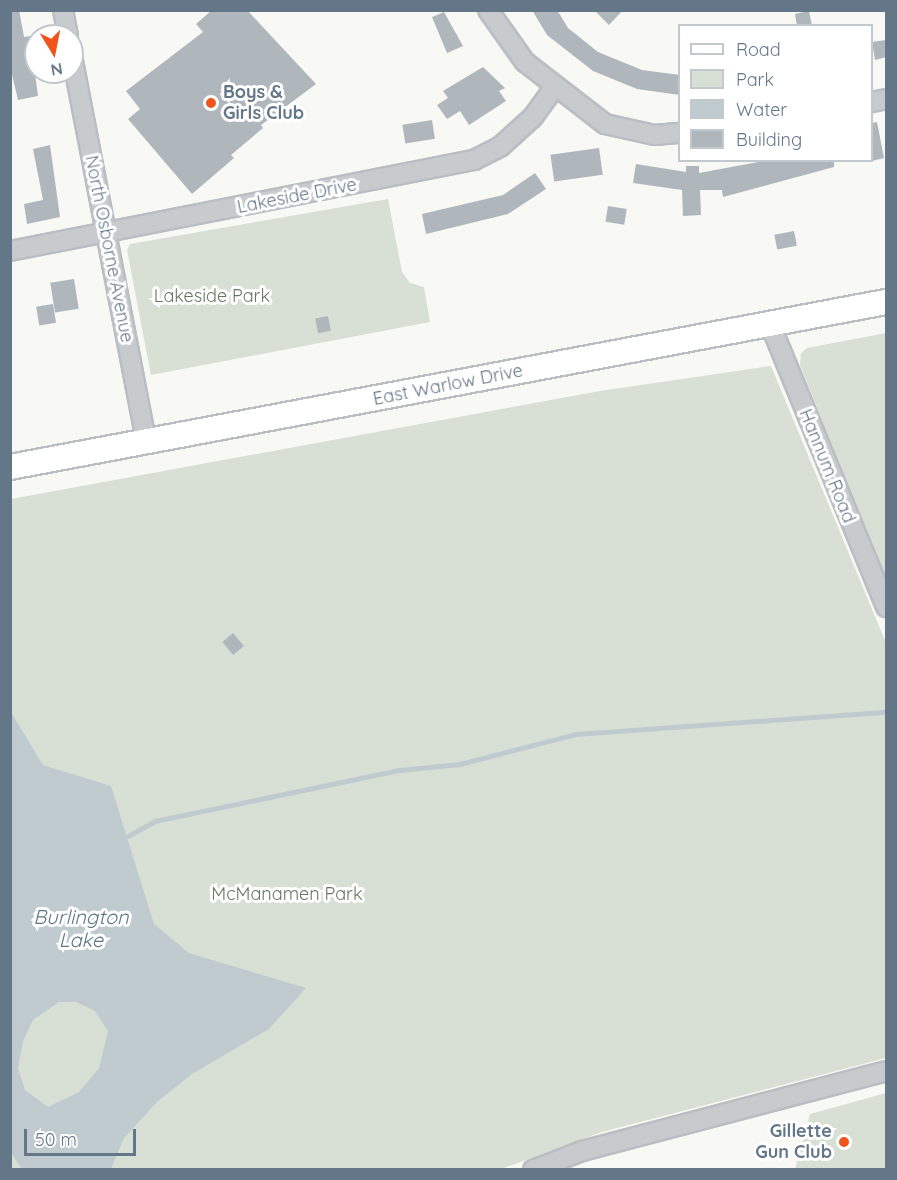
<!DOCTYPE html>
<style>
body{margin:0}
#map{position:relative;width:897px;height:1180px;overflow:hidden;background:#f8f8f4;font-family:Quicksand,sans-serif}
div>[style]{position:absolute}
.green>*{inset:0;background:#d8e0d5}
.water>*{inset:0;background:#c0cbd0}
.stream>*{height:4.5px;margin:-2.25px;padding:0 2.25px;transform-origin:2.25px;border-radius:2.25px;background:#c0cbd0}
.building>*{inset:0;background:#afb7bd;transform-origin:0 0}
.roads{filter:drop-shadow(2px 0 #b9bec3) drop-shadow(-2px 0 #b9bec3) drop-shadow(0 2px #b9bec3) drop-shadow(0 -2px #b9bec3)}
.street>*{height:18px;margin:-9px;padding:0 9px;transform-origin:9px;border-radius:9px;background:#c7cbce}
.secondary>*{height:24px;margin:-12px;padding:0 12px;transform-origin:12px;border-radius:12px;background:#fff}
.dots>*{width:16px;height:16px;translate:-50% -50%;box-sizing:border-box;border:3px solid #fff;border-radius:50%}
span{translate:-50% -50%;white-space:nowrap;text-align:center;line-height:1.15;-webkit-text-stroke:6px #fff;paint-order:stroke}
.poi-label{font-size:18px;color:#647788;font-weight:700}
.left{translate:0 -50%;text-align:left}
.right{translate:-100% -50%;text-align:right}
.street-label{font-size:18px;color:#647788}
.park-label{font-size:18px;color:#647960}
.water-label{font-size:20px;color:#607983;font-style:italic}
.frame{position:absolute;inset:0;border:12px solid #647788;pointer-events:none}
.legend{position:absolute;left:678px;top:24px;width:195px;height:138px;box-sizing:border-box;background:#fff;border:2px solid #c1c9cf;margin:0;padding:8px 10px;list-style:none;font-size:18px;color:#647788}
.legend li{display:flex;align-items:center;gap:12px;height:30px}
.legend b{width:30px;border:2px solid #c1c9cf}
.north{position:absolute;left:24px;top:24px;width:60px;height:60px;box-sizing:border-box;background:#fff;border:2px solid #c1c9cf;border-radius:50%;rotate:170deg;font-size:16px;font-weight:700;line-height:24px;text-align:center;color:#647788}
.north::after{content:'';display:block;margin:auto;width:21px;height:27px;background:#f0541c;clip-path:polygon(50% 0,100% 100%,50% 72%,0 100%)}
.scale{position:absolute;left:24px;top:1129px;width:112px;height:27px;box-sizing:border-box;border:3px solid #647788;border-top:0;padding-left:8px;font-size:18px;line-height:21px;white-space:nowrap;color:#647788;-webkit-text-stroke:4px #fff;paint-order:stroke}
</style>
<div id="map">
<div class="green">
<i style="clip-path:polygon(388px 199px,402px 272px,410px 283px,424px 287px,430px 322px,151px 375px,127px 250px,130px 244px)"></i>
<i style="clip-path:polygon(886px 333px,886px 579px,800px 365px,801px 353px,807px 348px)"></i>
<i style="clip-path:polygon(771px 366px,886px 643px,886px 1058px,602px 1132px,501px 1169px,11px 1170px,11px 499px,600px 391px)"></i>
<i style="clip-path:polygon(886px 1093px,886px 1169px,795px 1169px,810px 1114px)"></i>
</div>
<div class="water">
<i style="clip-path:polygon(evenodd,11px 712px,43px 765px,111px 786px,154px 924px,189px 953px,306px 988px,269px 1029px,192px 1074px,158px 1101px,124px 1138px,111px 1169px,22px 1169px,11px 1153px,11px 712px,59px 1002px,76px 1002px,95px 1011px,108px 1031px,99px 1068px,79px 1092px,48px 1107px,25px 1090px,18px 1068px,23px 1041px,33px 1020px,59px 1002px)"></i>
</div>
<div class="stream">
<i style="left:128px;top:836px;width:31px;rotate:-29deg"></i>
<i style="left:155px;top:821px;width:250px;rotate:-11.8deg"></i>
<i style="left:400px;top:770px;width:60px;rotate:-5.7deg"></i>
<i style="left:460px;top:764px;width:120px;rotate:-14.5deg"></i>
<i style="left:576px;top:734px;width:311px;rotate:-4.1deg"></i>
</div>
<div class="building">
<i style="clip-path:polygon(10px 10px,19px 10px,24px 37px,30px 36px,38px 96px,18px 100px,10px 66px)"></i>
<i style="clip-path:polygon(212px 10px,247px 10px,316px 84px,261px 125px,263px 128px,231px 155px,234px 158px,192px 194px,128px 119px,140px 109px,126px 91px,203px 32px,196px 24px)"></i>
<i style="clip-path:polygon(532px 10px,557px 10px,568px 28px,598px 52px,642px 70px,680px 75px,680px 95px,637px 89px,593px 71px,547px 35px)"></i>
<i style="clip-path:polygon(594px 10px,623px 10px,609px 25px)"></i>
<i style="clip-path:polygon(809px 11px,812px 26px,797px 26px,795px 14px)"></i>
<i style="clip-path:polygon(444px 12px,463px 46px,447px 53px,432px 17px)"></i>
<i style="clip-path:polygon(886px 40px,886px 57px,875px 60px,872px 42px)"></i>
<i style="clip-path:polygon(483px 67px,505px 88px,499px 91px,506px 101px,469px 125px,460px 111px,447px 119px,437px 105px,448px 98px,443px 91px)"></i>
<i style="left:432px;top:120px;width:19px;height:30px;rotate:81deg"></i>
<i style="clip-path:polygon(877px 122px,884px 158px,872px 161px,872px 123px)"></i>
<i style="clip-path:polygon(50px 145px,60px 217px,27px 224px,24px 204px,43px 200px,33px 149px)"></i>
<i style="left:599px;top:148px;width:27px;height:49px;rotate:82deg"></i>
<i style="clip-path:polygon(769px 160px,834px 160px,834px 167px,723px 197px,722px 190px,700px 190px,701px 215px,683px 216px,682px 190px,633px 183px,636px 164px,686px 172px,686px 166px,699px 166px,699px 173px)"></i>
<i style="clip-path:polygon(535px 173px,546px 189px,508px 214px,426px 234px,422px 214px,503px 195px)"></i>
<i style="left:608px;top:206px;width:19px;height:16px;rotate:9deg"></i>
<i style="left:794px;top:231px;width:15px;height:20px;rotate:79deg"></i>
<i style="left:74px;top:279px;width:30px;height:24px;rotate:81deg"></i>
<i style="left:53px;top:304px;width:19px;height:17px;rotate:81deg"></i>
<i style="left:328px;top:316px;width:15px;height:13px;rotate:79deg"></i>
<i style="left:233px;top:633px;width:17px;height:14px;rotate:50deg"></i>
</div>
<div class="roads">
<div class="street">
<i style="left:63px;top:10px;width:26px;rotate:79deg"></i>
<i style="left:488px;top:10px;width:64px;rotate:54.6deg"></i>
<i style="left:525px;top:62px;width:101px;rotate:37.8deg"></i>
<i style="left:605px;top:124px;width:51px;rotate:12.4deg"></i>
<i style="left:655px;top:135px;width:25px;rotate:-5deg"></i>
<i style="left:72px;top:56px;width:393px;rotate:79.1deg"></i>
<i style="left:872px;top:102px;width:14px;rotate:-12deg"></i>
<i style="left:10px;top:251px;width:473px;rotate:-11.1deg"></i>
<i style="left:474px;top:160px;width:30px;rotate:-27deg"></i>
<i style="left:501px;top:146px;width:43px;rotate:-42.2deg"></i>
<i style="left:533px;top:117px;width:37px;rotate:-54deg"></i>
<i style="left:770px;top:324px;width:306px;rotate:67.7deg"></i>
<i style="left:533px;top:1170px;width:53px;rotate:-21.2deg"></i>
<i style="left:582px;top:1151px;width:314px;rotate:-14.7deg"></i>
</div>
<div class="secondary">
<i style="left:10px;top:467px;width:891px;rotate:-10.67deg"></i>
</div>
</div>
<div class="dots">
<i style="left:211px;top:103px;background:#f0541c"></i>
<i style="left:844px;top:1142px;background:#f0541c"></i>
</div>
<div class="poi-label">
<span class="left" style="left:223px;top:103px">Boys &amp;<br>Girls Club</span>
<span class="right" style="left:832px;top:1142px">Gillette<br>Gun Club</span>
</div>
<div class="street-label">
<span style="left:297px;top:196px;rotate:-11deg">Lakeside Drive</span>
<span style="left:109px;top:249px;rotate:79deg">North Osborne Avenue</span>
<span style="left:448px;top:385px;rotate:-11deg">East Warlow Drive</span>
<span style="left:827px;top:466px;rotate:68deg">Hannum Road</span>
</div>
<div class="park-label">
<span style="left:212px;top:296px">Lakeside Park</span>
<span style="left:287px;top:894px">McManamen Park</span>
</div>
<div class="water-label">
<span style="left:81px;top:928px">Burlington<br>Lake</span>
</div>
<div class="frame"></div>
<ul class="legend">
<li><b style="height:8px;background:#fff"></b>Road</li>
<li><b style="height:16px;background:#d8e0d5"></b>Park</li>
<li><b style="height:16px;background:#c0cbd0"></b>Water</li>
<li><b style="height:16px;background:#afb7bd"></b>Building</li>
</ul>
<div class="north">N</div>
<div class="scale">50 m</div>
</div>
